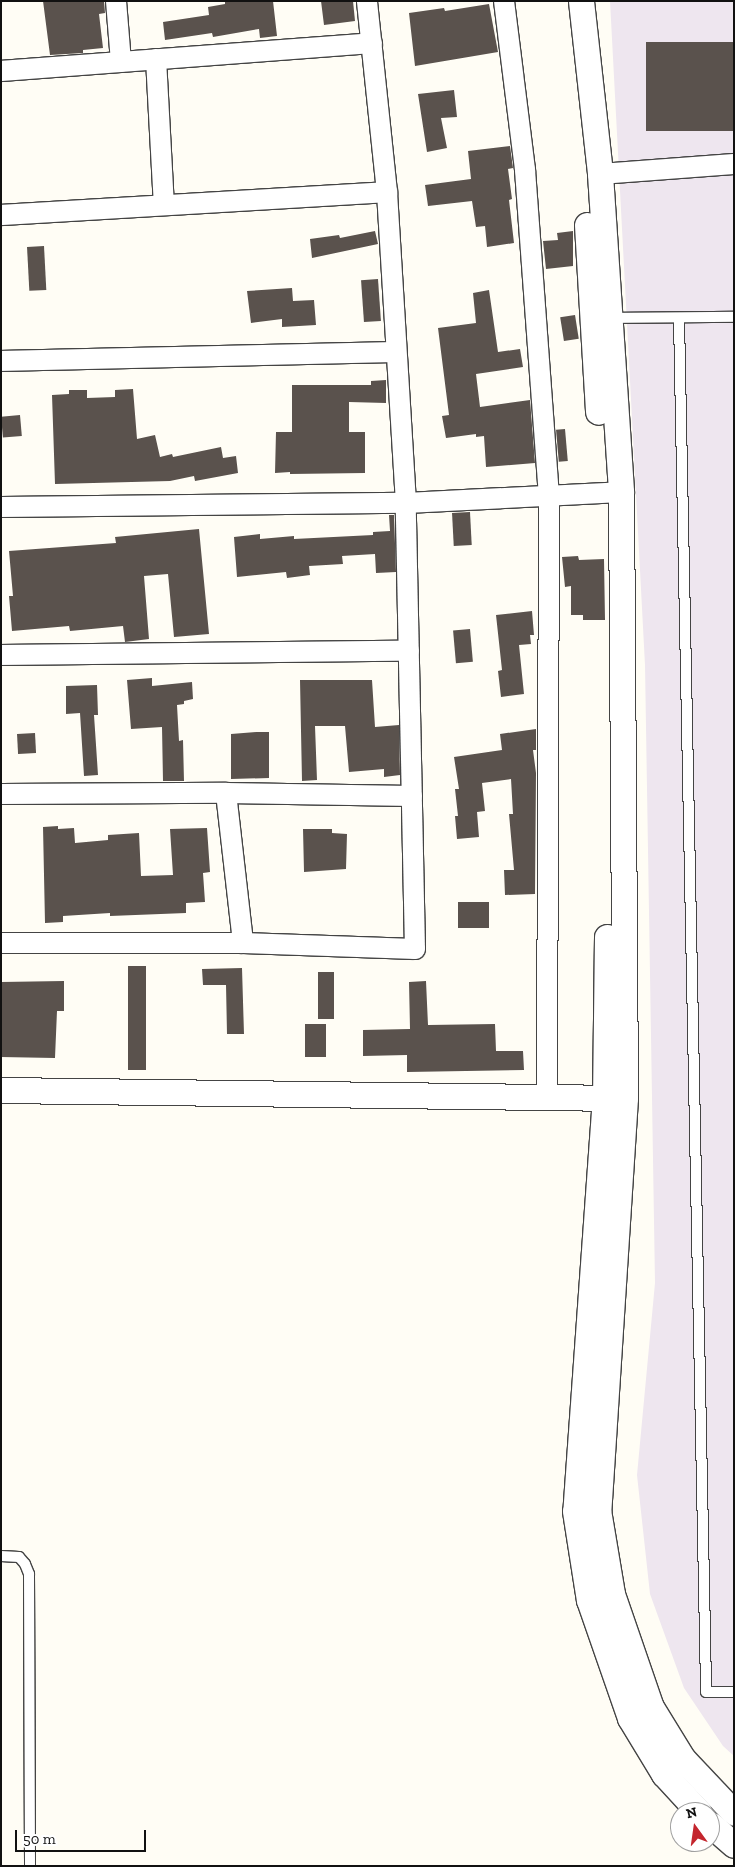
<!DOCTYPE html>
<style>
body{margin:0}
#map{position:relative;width:735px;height:1867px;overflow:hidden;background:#fffdf5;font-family:"Zilla Slab",serif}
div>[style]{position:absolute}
.industrial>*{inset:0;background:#eee6ef}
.building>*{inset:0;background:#5a524d;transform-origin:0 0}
.roads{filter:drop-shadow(1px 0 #444) drop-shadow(-1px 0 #444) drop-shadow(0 1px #444) drop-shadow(0 -1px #444)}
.service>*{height:10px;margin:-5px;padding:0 5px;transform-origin:5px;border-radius:5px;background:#fff}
.minor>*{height:20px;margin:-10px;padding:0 10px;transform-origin:10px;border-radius:10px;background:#fff}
.tertiary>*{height:25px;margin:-12.5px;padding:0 12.5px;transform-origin:12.5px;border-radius:12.5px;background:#fff}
span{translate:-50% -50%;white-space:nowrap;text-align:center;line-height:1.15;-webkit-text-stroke:5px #fff;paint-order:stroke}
.frame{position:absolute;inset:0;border:2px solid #111;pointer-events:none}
.north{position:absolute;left:670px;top:1802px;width:50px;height:50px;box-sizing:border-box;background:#fff;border:1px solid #a0a0a0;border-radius:50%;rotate:346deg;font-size:14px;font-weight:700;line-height:20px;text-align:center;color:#111}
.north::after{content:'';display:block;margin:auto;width:18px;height:22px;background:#c4262e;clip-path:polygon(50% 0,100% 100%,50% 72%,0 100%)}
.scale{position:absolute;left:15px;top:1830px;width:131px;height:22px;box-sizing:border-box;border:2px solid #111;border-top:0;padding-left:6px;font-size:15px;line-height:18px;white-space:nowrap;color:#111;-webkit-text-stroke:4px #fff;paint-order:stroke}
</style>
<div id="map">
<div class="industrial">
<i style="clip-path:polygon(610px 1px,734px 1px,734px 1756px,723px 1746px,684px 1688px,650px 1594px,637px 1475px,655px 1283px,645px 665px)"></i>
</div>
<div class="building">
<i style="clip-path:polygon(43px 1px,104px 1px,105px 13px,99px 14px,103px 48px,83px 50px,83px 53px,50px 55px)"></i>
<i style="clip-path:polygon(225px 1px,273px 1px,277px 36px,260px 38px,259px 29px,213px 37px,212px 33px,165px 40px,163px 22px,209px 15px,208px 7px,225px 4px)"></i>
<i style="clip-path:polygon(321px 1px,353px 1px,355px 21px,324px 25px)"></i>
<i style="clip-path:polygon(489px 4px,498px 52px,415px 66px,409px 13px,444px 8px,445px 11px)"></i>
<i style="left:734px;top:42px;width:89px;height:88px;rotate:90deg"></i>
<i style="clip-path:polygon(454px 90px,457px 117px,441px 118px,447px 148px,427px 152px,418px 94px)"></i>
<i style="clip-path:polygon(510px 146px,513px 168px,508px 169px,512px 199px,509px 200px,514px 243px,487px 247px,485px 226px,476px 227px,472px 201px,428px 206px,425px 185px,471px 179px,468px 151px)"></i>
<i style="clip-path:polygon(375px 231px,378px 244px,312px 258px,310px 239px,339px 235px,340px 238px)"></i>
<i style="clip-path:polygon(573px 231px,573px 266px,546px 269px,543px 241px,558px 240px,557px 233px)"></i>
<i style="left:44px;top:246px;width:44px;height:17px;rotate:87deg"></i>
<i style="left:378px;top:279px;width:42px;height:17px;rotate:86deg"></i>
<i style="clip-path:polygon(292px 288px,293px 301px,314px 300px,316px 325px,282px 327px,282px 319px,251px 323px,247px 291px)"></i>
<i style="clip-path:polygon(489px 290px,498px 352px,520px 349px,523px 367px,476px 374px,480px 407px,530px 400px,535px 463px,486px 467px,484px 436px,476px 437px,476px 434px,446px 438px,442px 416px,449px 415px,438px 328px,476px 323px,473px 293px)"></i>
<i style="left:575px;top:315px;width:24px;height:15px;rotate:81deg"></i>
<i style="clip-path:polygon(386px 380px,386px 403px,349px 402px,349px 432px,365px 432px,365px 473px,290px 474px,290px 472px,275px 473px,276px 432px,292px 432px,292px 385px,371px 385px,371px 381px)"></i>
<i style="clip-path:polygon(133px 389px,137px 439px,155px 435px,160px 457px,172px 454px,173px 457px,221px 447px,223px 458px,236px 456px,238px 473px,195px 481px,194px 476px,170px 481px,55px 484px,52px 395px,69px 394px,69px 390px,87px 390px,87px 398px,115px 397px,115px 390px)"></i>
<i style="left:20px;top:415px;width:21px;height:19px;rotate:85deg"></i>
<i style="left:565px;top:429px;width:32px;height:9px;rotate:85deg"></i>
<i style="left:470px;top:512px;width:33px;height:18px;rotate:87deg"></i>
<i style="clip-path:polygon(389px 515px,394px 515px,396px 572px,376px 573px,375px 554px,342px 556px,343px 564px,309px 566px,310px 575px,287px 578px,286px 572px,237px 577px,234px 537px,260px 534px,260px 539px,294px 536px,294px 539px,373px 535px,373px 532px,390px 531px)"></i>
<i style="clip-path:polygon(199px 529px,209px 634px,174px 637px,168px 574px,144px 576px,149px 639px,125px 642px,123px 626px,70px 631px,69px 626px,12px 631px,9px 596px,13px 596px,9px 551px,116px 543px,115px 537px)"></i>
<i style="clip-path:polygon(578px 556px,579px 560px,604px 559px,605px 620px,583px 620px,583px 615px,571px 615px,571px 586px,565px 587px,562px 557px)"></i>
<i style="clip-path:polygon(532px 611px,534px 635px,530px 635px,531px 644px,519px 645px,524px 694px,501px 697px,498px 671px,502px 670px,496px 615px)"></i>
<i style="left:470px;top:629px;width:33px;height:17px;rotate:85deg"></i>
<i style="clip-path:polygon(152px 678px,152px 686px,192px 682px,193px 699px,184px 701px,184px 704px,177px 705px,179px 741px,183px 740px,184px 781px,163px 781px,162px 727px,131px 729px,127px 680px)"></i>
<i style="clip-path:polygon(300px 680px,372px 680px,375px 727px,399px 725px,400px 775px,384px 777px,384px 769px,349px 772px,345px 726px,315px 726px,317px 780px,302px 781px)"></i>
<i style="clip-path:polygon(97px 685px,98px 715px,94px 715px,98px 775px,84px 776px,80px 713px,66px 714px,66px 686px)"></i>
<i style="clip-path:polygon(536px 729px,536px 750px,533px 750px,536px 773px,535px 894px,505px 895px,504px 870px,514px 870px,509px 814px,513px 814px,511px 779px,482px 783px,485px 811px,477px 812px,479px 837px,457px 839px,455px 816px,458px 816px,455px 789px,459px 789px,454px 757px,502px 750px,500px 734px)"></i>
<i style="clip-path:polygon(256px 732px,269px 732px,269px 778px,231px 779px,231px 734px)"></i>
<i style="left:35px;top:733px;width:20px;height:18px;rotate:87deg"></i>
<i style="clip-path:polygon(58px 826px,58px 829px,74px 828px,75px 843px,108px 840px,108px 835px,139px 833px,141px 876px,173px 875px,170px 829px,207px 828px,210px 872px,203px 873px,205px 902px,186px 903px,186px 913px,110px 916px,110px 913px,63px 916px,63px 922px,45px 923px,43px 827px)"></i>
<i style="clip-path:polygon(303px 829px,332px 829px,332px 833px,347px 834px,346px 869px,304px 872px)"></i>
<i style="left:489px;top:902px;width:26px;height:31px;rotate:90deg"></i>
<i style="left:128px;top:966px;width:18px;height:104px"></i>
<i style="clip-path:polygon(242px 968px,244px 1034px,227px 1034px,226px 985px,203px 985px,202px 969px)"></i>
<i style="left:318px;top:972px;width:16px;height:47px"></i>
<i style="clip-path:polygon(64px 981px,64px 1011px,57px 1011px,55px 1058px,1px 1057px,1px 982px)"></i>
<i style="clip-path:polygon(426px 981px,428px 1025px,495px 1024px,496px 1051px,523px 1051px,524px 1070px,407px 1072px,407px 1055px,363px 1056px,363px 1030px,410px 1029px,409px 982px)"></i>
<i style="left:305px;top:1024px;width:21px;height:33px"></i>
</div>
<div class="roads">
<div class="service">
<i style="left:609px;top:318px;width:125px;rotate:-0.5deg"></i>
<i style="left:679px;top:318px;width:1374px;rotate:88.87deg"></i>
<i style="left:706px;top:1692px;width:28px"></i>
<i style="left:1px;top:1556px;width:18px;rotate:3deg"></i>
<i style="left:19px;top:1557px;width:9px;rotate:49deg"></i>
<i style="left:25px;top:1564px;width:11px;rotate:68deg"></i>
<i style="left:29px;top:1574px;width:292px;rotate:89.8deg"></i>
</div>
<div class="minor">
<i style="left:116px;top:1px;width:61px;rotate:85.3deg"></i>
<i style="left:504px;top:1px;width:170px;rotate:82.9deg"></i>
<i style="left:525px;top:170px;width:325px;rotate:85.8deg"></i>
<i style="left:549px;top:494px;width:602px;rotate:90.19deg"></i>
<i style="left:156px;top:59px;width:146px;rotate:86.9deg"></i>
<i style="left:1px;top:71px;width:372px;rotate:-4.3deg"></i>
<i style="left:600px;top:174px;width:134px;rotate:-4.3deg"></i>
<i style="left:1px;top:215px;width:387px;rotate:-3.4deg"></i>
<i style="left:1px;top:361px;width:395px;rotate:-1.3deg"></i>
<i style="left:1px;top:507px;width:405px;rotate:-0.6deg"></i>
<i style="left:406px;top:503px;width:215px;rotate:-2.9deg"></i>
<i style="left:1px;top:655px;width:408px;rotate:-0.6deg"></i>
<i style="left:226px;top:793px;width:151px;rotate:83.5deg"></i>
<i style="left:1px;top:794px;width:225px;rotate:-0.3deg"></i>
<i style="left:226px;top:793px;width:186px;rotate:0.9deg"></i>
<i style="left:1px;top:943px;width:242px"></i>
<i style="left:243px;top:943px;width:172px;rotate:2deg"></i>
<i style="left:415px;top:949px;width:446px;rotate:-91.2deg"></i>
<i style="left:406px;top:503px;width:312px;rotate:-93.5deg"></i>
<i style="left:387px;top:192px;width:192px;rotate:-96deg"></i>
</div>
<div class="tertiary">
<i style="left:581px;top:1px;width:174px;rotate:83.7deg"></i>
<i style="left:600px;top:174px;width:319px;rotate:86.2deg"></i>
<i style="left:621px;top:492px;width:606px;rotate:89.62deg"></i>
<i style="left:625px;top:1098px;width:413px;rotate:93.7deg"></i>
<i style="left:598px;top:1510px;width:85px;rotate:80.5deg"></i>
<i style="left:612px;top:1594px;width:120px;rotate:71deg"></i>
<i style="left:651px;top:1707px;width:61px;rotate:58.4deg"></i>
<i style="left:683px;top:1759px;width:74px;rotate:46.6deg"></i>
<i style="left:587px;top:225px;width:187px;rotate:86.6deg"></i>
<i style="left:607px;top:937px;width:160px;rotate:90.7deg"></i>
<i style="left:605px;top:1097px;width:415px;rotate:94.1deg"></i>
<i style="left:575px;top:1511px;width:90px;rotate:81.1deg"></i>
<i style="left:589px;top:1600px;width:125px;rotate:70.8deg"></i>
<i style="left:630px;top:1718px;width:66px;rotate:58.7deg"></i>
<i style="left:664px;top:1774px;width:52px;rotate:47.4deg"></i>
<i style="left:1px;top:1090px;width:621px;rotate:0.74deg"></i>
<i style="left:710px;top:1824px;width:32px;rotate:41deg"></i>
</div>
</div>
<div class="frame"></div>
<div class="north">N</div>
<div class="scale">50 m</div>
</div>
